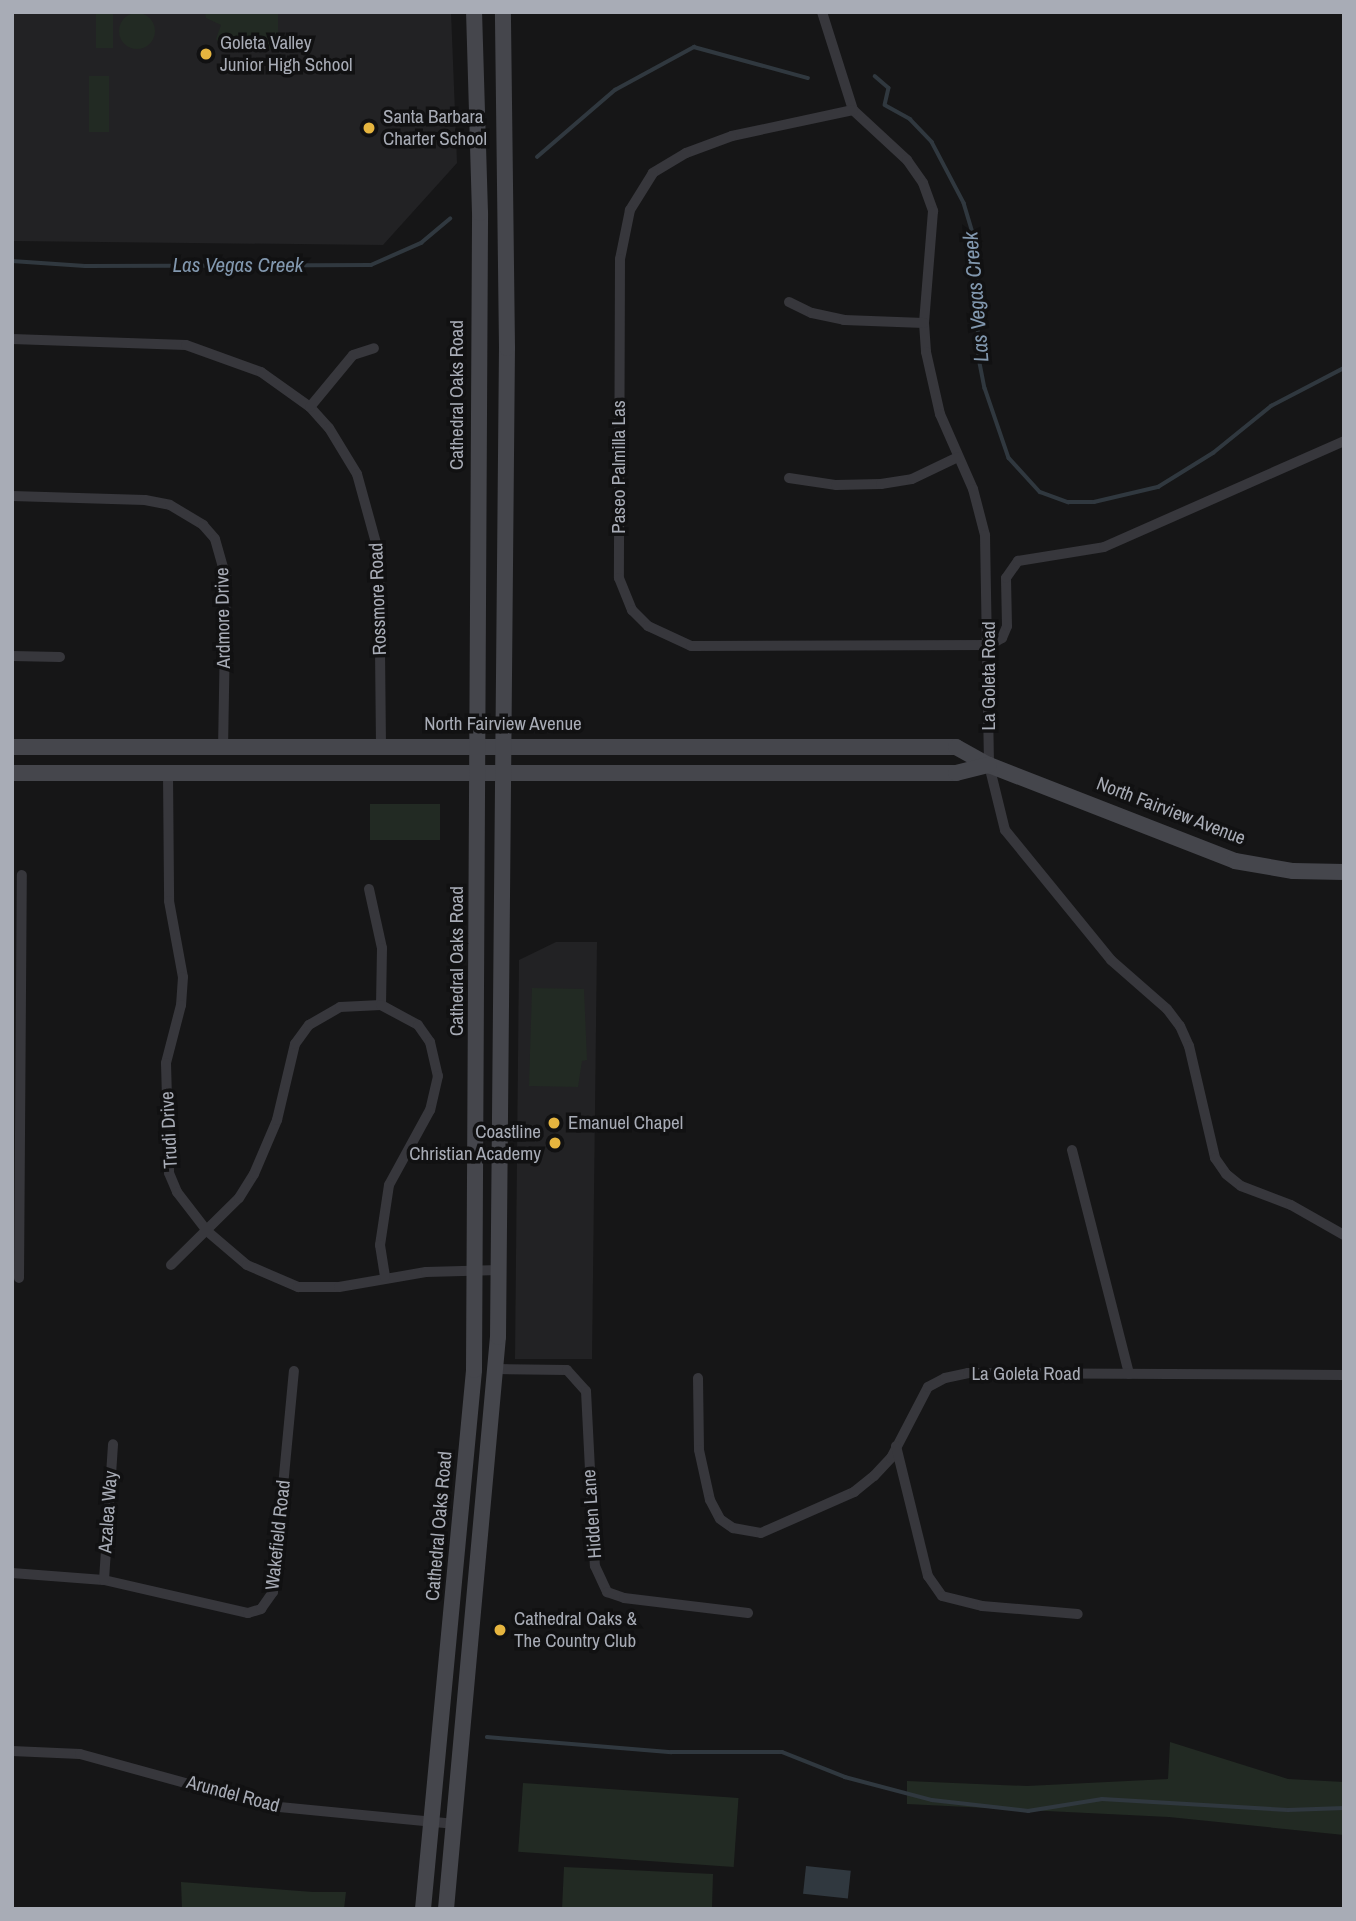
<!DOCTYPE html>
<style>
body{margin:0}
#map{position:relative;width:1356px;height:1921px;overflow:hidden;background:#161617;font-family:"Archivo Narrow",sans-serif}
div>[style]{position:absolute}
.built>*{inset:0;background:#222224}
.green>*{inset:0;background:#222a23;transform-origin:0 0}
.round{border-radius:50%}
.water>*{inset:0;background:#30383f;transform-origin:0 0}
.stream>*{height:3.5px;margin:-1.75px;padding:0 1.75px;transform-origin:1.75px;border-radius:1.75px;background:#30383f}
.street>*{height:10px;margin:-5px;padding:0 5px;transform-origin:5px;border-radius:5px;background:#37373c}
.secondary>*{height:16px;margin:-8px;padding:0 8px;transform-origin:8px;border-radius:8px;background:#45464c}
.dots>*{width:19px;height:19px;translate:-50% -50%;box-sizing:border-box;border:4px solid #111112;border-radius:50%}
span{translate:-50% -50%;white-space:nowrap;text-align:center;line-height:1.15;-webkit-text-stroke:7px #111112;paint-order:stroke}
.poi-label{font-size:19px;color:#a8acb6}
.left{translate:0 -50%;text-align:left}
.right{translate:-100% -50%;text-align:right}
.street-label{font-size:19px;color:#a8acb6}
.water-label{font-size:21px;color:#8298af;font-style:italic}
.frame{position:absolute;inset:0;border:14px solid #a8acb6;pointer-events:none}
</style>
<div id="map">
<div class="built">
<i style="clip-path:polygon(12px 12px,451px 12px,457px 163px,383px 245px,12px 241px)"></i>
<i style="clip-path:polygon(556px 942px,597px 942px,592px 1359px,515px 1359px,519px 960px)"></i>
</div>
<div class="green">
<i style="left:96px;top:12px;width:17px;height:36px"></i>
<i style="clip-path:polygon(205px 12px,278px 12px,278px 44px,270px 49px,258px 39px,224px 48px,216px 39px,221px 25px,206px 18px)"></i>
<i class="round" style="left:119px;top:13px;width:36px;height:36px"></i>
<i style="left:109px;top:76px;width:56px;height:20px;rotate:90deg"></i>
<i style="left:440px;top:804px;width:36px;height:70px;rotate:90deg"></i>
<i style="clip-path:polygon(532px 988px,584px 989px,587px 1060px,582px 1061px,578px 1087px,529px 1086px)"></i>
<i style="clip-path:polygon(1170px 1742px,1288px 1779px,1344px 1782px,1344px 1835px,1169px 1817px,907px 1804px,907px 1781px,1027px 1786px,1168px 1779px)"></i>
<i style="left:523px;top:1783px;width:216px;height:69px;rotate:4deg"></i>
<i style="clip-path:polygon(564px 1867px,713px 1874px,712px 1907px,742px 1909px,562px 1909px)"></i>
<i style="clip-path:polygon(181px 1882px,313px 1892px,346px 1892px,344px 1909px,182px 1909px)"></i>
</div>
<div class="water">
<i style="left:806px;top:1866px;width:45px;height:28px;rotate:6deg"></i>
</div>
<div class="stream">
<i style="left:875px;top:76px;width:18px;rotate:41deg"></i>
<i style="left:889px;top:88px;width:17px;rotate:103deg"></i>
<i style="left:885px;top:105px;width:29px;rotate:29deg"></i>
<i style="left:910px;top:119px;width:32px;rotate:46deg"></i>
<i style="left:932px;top:142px;width:69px;rotate:62.3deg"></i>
<i style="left:964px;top:203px;width:42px;rotate:73.3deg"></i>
<i style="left:976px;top:243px;width:115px;rotate:88.5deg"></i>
<i style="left:979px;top:358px;width:31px;rotate:79deg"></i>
<i style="left:985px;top:388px;width:74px;rotate:71.1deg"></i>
<i style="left:1009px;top:458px;width:46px;rotate:47.6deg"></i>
<i style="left:1040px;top:492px;width:30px;rotate:20deg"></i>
<i style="left:1068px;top:502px;width:26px"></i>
<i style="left:1094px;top:502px;width:66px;rotate:-13.2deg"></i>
<i style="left:1158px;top:487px;width:65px;rotate:-31.7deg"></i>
<i style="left:1213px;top:453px;width:75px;rotate:-39deg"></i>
<i style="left:1271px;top:406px;width:82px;rotate:-27.5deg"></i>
<i style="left:537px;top:157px;width:103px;rotate:-40.7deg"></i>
<i style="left:615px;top:90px;width:90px;rotate:-28.6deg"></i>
<i style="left:694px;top:47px;width:118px;rotate:15.2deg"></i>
<i style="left:12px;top:261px;width:73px;rotate:3.9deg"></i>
<i style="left:85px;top:266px;width:286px;rotate:-0.2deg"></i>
<i style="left:371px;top:265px;width:55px;rotate:-23.7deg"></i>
<i style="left:421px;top:243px;width:38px;rotate:-40deg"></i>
<i style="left:487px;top:1737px;width:185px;rotate:4.7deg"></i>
<i style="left:671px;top:1752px;width:111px"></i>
<i style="left:782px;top:1752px;width:68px;rotate:21.6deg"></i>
<i style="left:845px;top:1777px;width:90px;rotate:14.8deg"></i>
<i style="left:932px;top:1800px;width:97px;rotate:6.5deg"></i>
<i style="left:1028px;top:1811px;width:75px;rotate:-9.2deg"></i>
<i style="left:1102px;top:1799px;width:186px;rotate:3.4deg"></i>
<i style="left:1288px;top:1810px;width:56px;rotate:-2deg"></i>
</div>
<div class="street">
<i style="left:822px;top:12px;width:103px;rotate:72.4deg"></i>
<i style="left:853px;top:110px;width:74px;rotate:42.8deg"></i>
<i style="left:907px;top:160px;width:28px;rotate:55deg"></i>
<i style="left:923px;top:183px;width:30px;rotate:70deg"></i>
<i style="left:933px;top:211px;width:112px;rotate:94.6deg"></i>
<i style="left:924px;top:323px;width:29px;rotate:86deg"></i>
<i style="left:926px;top:352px;width:64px;rotate:77.3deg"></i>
<i style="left:940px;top:414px;width:82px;rotate:66.3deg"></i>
<i style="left:973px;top:489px;width:48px;rotate:75.4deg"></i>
<i style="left:985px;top:535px;width:230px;rotate:89deg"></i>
<i style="left:989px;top:765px;width:67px;rotate:76.2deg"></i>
<i style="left:1005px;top:830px;width:168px;rotate:50.8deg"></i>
<i style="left:1111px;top:960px;width:74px;rotate:41.2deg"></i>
<i style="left:1167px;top:1009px;width:21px;rotate:53deg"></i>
<i style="left:1180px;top:1026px;width:22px;rotate:66deg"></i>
<i style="left:1189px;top:1046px;width:115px;rotate:76.9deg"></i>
<i style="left:1215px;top:1158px;width:19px;rotate:55deg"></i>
<i style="left:1226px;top:1174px;width:19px;rotate:39deg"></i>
<i style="left:1241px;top:1186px;width:53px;rotate:20.8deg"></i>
<i style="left:1291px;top:1205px;width:61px;rotate:29.5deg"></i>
<i style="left:853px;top:110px;width:124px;rotate:167.9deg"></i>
<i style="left:732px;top:136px;width:49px;rotate:159.7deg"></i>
<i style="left:686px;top:153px;width:39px;rotate:149deg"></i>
<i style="left:653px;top:173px;width:44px;rotate:121.9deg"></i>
<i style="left:630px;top:210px;width:50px;rotate:101.5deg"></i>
<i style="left:620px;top:259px;width:319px;rotate:90.2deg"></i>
<i style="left:619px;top:578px;width:35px;rotate:68deg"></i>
<i style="left:632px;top:610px;width:23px;rotate:45deg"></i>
<i style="left:648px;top:626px;width:47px;rotate:24.9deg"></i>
<i style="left:691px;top:646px;width:299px;rotate:-0.2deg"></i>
<i style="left:990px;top:645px;width:14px;rotate:-30deg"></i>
<i style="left:1002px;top:638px;width:13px;rotate:-67deg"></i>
<i style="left:1007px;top:626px;width:48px;rotate:-91.2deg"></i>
<i style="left:1006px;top:578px;width:21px;rotate:-55deg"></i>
<i style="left:1018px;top:561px;width:87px;rotate:-9.2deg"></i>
<i style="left:1104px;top:547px;width:262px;rotate:-23.8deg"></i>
<i style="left:789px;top:302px;width:25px;rotate:26deg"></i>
<i style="left:812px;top:313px;width:33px;rotate:12deg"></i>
<i style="left:844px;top:320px;width:80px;rotate:2.1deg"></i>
<i style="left:12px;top:339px;width:174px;rotate:2deg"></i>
<i style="left:186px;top:345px;width:80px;rotate:19.8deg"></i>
<i style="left:261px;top:372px;width:60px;rotate:35.5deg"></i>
<i style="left:310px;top:407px;width:28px;rotate:48deg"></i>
<i style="left:329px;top:428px;width:54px;rotate:58.7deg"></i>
<i style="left:357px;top:474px;width:83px;rotate:74.6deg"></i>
<i style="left:379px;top:554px;width:192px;rotate:89.4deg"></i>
<i style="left:310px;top:407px;width:67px;rotate:-50.4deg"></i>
<i style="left:353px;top:355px;width:22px;rotate:-18deg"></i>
<i style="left:789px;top:478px;width:48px;rotate:8.5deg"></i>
<i style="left:836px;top:485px;width:45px;rotate:-1.3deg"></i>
<i style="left:881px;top:484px;width:31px;rotate:-9deg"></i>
<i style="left:912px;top:479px;width:51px;rotate:-25.6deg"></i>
<i style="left:12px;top:496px;width:133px;rotate:1.7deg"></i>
<i style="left:145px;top:500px;width:25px;rotate:11deg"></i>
<i style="left:170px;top:505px;width:39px;rotate:31deg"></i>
<i style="left:203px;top:525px;width:18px;rotate:49deg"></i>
<i style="left:215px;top:539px;width:41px;rotate:74.2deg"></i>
<i style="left:226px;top:578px;width:169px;rotate:91deg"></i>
<i style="left:12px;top:656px;width:48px;rotate:1.2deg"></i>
<i style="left:168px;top:774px;width:127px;rotate:89.5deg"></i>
<i style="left:169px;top:901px;width:77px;rotate:79.6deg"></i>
<i style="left:183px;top:977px;width:28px;rotate:94deg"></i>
<i style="left:181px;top:1005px;width:60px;rotate:104.5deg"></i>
<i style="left:166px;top:1063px;width:110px;rotate:88.4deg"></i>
<i style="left:169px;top:1173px;width:21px;rotate:67deg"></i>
<i style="left:177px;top:1192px;width:49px;rotate:52.4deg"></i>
<i style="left:207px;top:1231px;width:52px;rotate:40.4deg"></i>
<i style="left:247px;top:1265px;width:56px;rotate:23.3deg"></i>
<i style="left:298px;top:1287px;width:41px"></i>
<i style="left:339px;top:1287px;width:88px;rotate:-9.8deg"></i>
<i style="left:426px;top:1272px;width:73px;rotate:-1.6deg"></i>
<i style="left:369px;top:889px;width:60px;rotate:77.6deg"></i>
<i style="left:382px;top:948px;width:57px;rotate:91deg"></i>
<i style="left:1072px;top:1150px;width:231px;rotate:75.7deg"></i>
<i style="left:171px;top:1265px;width:95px;rotate:-44.6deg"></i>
<i style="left:239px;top:1198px;width:28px;rotate:-58deg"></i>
<i style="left:254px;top:1174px;width:59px;rotate:-66.9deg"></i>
<i style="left:277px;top:1120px;width:78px;rotate:-76.7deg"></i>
<i style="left:295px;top:1044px;width:24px;rotate:-54deg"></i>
<i style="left:309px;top:1025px;width:36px;rotate:-30deg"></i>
<i style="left:340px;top:1007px;width:41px;rotate:-2.8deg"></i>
<i style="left:381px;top:1005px;width:42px;rotate:28.4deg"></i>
<i style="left:418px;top:1025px;width:21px;rotate:55deg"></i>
<i style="left:430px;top:1042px;width:35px;rotate:77deg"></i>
<i style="left:438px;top:1076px;width:35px;rotate:103deg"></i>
<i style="left:430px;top:1110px;width:85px;rotate:118.7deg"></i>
<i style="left:389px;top:1185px;width:61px;rotate:98.5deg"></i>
<i style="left:380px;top:1245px;width:32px;rotate:81deg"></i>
<i style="left:19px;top:1278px;width:403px;rotate:-89.6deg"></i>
<i style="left:496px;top:1369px;width:71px;rotate:0.8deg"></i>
<i style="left:567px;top:1370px;width:28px;rotate:48deg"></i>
<i style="left:586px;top:1391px;width:175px;rotate:87.1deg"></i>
<i style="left:595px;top:1566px;width:29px;rotate:65deg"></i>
<i style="left:607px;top:1592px;width:18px;rotate:19deg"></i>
<i style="left:624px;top:1598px;width:125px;rotate:6.9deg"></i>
<i style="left:698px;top:1378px;width:72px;rotate:89.2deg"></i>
<i style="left:699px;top:1450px;width:51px;rotate:77.6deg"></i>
<i style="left:710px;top:1500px;width:21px;rotate:62deg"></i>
<i style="left:720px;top:1519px;width:16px;rotate:35deg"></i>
<i style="left:733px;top:1528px;width:28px;rotate:10deg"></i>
<i style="left:761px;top:1533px;width:102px;rotate:-23.8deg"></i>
<i style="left:854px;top:1492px;width:26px;rotate:-39deg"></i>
<i style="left:874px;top:1476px;width:25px;rotate:-47deg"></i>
<i style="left:891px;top:1458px;width:80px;rotate:-62.5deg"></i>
<i style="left:928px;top:1387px;width:19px;rotate:-28deg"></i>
<i style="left:945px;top:1378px;width:24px;rotate:-12deg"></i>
<i style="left:968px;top:1373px;width:376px;rotate:0.3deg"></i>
<i style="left:896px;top:1446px;width:134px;rotate:76.2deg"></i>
<i style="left:928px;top:1576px;width:24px;rotate:55deg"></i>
<i style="left:942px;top:1596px;width:41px;rotate:14deg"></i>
<i style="left:982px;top:1606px;width:96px;rotate:4.8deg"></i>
<i style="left:12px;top:1573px;width:92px;rotate:4.4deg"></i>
<i style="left:104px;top:1580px;width:148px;rotate:12.9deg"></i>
<i style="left:248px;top:1613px;width:14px;rotate:-17deg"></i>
<i style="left:261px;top:1609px;width:21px;rotate:-55deg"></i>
<i style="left:273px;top:1592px;width:222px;rotate:-84.6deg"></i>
<i style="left:104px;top:1580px;width:136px;rotate:-86.2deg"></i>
<i style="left:12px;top:1751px;width:68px;rotate:2.5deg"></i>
<i style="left:80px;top:1754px;width:196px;rotate:15.4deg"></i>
<i style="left:269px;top:1806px;width:187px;rotate:5.5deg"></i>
</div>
<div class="secondary">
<i style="left:12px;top:747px;width:944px"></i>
<i style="left:956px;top:747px;width:38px;rotate:29deg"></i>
<i style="left:989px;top:765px;width:264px;rotate:21.3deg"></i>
<i style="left:1235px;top:861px;width:59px;rotate:9.8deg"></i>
<i style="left:1293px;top:871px;width:51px;rotate:1.1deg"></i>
<i style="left:12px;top:773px;width:944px"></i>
<i style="left:956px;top:773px;width:34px;rotate:-14deg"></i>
<i style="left:423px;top:1909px;width:541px;rotate:-84.59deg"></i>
<i style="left:474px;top:1370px;width:1157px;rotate:-89.7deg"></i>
<i style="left:480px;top:213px;width:201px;rotate:-91.7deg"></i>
<i style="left:446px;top:1909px;width:574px;rotate:-84.81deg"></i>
<i style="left:498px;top:1337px;width:989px;rotate:-89.48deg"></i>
<i style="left:507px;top:348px;width:336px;rotate:-90.7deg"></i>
</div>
<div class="dots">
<i style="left:206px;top:54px;background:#e6b53f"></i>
<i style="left:369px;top:128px;background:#e6b53f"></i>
<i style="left:554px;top:1123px;background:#e6b53f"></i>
<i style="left:555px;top:1143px;background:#e6b53f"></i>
<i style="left:500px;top:1630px;background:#e6b53f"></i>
</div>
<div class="poi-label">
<span class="left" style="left:220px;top:54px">Goleta Valley<br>Junior High School</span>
<span class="left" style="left:383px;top:128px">Santa Barbara<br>Charter School</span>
<span class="left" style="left:568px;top:1123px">Emanuel Chapel</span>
<span class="right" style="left:541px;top:1143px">Coastline<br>Christian Academy</span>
<span class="left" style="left:514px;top:1630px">Cathedral Oaks &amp;<br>The Country Club</span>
</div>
<div class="street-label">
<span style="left:457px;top:395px;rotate:-90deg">Cathedral Oaks Road</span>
<span style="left:619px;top:467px;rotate:-90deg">Paseo Palmilla Las</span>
<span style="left:378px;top:599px;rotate:-92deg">Rossmore Road</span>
<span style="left:223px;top:618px;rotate:-91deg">Ardmore Drive</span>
<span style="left:989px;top:676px;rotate:-90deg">La Goleta Road</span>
<span style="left:503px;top:724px">North Fairview Avenue</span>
<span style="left:1171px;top:811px;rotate:21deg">North Fairview Avenue</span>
<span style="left:457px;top:961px;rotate:-90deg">Cathedral Oaks Road</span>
<span style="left:169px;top:1130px;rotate:-93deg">Trudi Drive</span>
<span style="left:1026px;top:1374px">La Goleta Road</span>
<span style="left:108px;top:1512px;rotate:-86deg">Azalea Way</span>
<span style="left:592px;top:1514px;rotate:-94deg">Hidden Lane</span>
<span style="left:439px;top:1526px;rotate:-85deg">Cathedral Oaks Road</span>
<span style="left:278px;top:1535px;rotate:-84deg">Wakefield Road</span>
<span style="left:233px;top:1794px;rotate:15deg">Arundel Road</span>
</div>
<div class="water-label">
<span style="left:238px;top:265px">Las Vegas Creek</span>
<span style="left:976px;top:297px;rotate:-95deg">Las Vegas Creek</span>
</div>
<div class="frame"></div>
</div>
